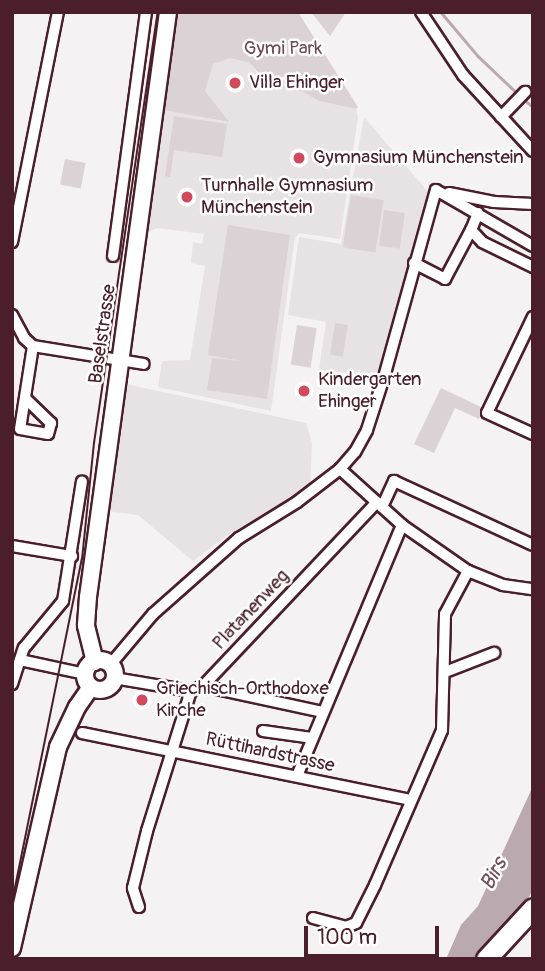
<!DOCTYPE html>
<meta charset="utf-8">
<style>
body{margin:0}
#map{position:relative;width:545px;height:971px;overflow:hidden;background:#f4f2f2;font-family:Pangolin,sans-serif}
div>[style]{position:absolute}
.built>*{inset:0;background:#e7e2e3}
.green>*{inset:0;background:#dbd2d5;transform-origin:0 0}
.water>*{inset:0;background:#baa9ae}
.stream>*{height:2.5px;margin:-1.25px;padding:0 1.25px;transform-origin:1.25px;border-radius:1.25px;background:#baa9ae}
.roads{filter:drop-shadow(2px 0 #4a1f2b) drop-shadow(-2px 0 #4a1f2b) drop-shadow(0 2px #4a1f2b) drop-shadow(0 -2px #4a1f2b)}
.street>*{height:10px;margin:-5px;padding:0 5px;transform-origin:5px;border-radius:5px;background:#fff}
.secondary>*{height:16px;margin:-8px;padding:0 8px;transform-origin:8px;border-radius:8px;background:#fff}
.secondary>.ring{margin:-8px;padding:0;box-sizing:content-box;background:none;border:16px solid #fff;border-radius:50%}
.highway>*{height:19px;margin:-9.5px;padding:0 9.5px;transform-origin:9.5px;border-radius:9.5px;background:#fff}
.tram>*{height:2px;margin:-1px;padding:0 1px;transform-origin:1px;border-radius:1px;background:#4a1f2b}
.dots>*{width:19px;height:19px;translate:-50% -50%;box-sizing:border-box;border:4px solid #fff;border-radius:50%}
span{translate:-50% -50%;white-space:nowrap;text-align:center;line-height:1.15;-webkit-text-stroke:5px #fff;paint-order:stroke}
.park-label{font-size:19px;color:#6e4c56}
.poi-label{font-size:19px;color:#4a1f2b}
.left{translate:0 -50%;text-align:left}
.street-label{font-size:19px;color:#4a1f2b}
.water-label{font-size:21px;color:#714f59;font-style:italic}
.frame{position:absolute;inset:0;border:14px solid #4a1f2b;pointer-events:none}
.scale{position:absolute;left:304px;top:926px;width:135px;height:32px;box-sizing:border-box;border:4px solid #4a1f2b;border-top:0;padding-left:9px;font-size:21px;line-height:24px;white-space:nowrap;color:#4a1f2b;-webkit-text-stroke:5px #fff;paint-order:stroke}
</style>
<div id="map">
<div class="built">
<i style="clip-path:polygon(230px 58px,250px 63px,265px 85px,303px 92px,319px 101px,356px 109px,358px 117px,340px 239px,299px 233px,295px 238px,271px 411px,158px 387px,162px 361px,190px 360px,205px 266px,191px 263px,193px 242px,202px 244px,204px 234px,157px 228px,146px 233px,163px 110px,228px 122px,205px 91px,213px 63px)"></i>
<i style="clip-path:polygon(364px 117px,429px 193px,377px 376px,319px 370px,326px 322px,288px 315px,299px 237px,341px 244px)"></i>
<i style="clip-path:polygon(126px 384px,306px 423px,312px 443px,310px 490px,229px 534px,193px 561px,138px 515px,108px 511px)"></i>
</div>
<div class="green">
<i style="clip-path:polygon(177px 12px,298px 12px,358px 107px,356px 109px,319px 101px,303px 92px,265px 85px,265px 81px,250px 63px,230px 58px,213px 64px,205px 91px,229px 122px,163px 110px)"></i>
<i style="clip-path:polygon(311px 12px,346px 12px,330px 36px)"></i>
<i style="clip-path:polygon(174px 116px,227px 124px,222px 157px,174px 150px,170px 177px,165px 176px)"></i>
<i style="left:65px;top:159px;width:21px;height:26px;rotate:11deg"></i>
<i style="left:351px;top:195px;width:33px;height:53px;rotate:9deg"></i>
<i style="left:384px;top:210px;width:21px;height:36px;rotate:8deg"></i>
<i style="clip-path:polygon(228px 225px,290px 235px,267px 399px,207px 390px,212px 358px,242px 361px,208px 355px)"></i>
<i style="left:335px;top:323px;width:13px;height:32px;rotate:9deg"></i>
<i style="left:297px;top:325px;width:20px;height:40px;rotate:9deg"></i>
<i style="clip-path:polygon(441px 388px,483px 408px,479px 419px,455px 408px,434px 453px,414px 444px)"></i>
</div>
<div class="water">
<i style="clip-path:polygon(533px 786px,533px 889px,497px 959px,446px 959px,461px 925px,478px 906px)"></i>
</div>
<div class="stream">
<i style="left:441px;top:12px;width:57px;rotate:49.9deg"></i>
<i style="left:478px;top:56px;width:54px;rotate:43.5deg"></i>
<i style="left:522px;top:98px;width:14px;rotate:39deg"></i>
</div>
<div class="roads">
<div class="street">
<i style="left:421px;top:12px;width:76px;rotate:56.3deg"></i>
<i style="left:463px;top:75px;width:103px;rotate:47.4deg"></i>
<i style="left:501px;top:117px;width:35px;rotate:-46deg"></i>
<i style="left:436px;top:190px;width:112px;rotate:30deg"></i>
<i style="left:449px;top:193px;width:46px;rotate:11.3deg"></i>
<i style="left:494px;top:202px;width:39px;rotate:3deg"></i>
<i style="left:478px;top:213px;width:18px;rotate:112deg"></i>
<i style="left:471px;top:230px;width:16px;rotate:47deg"></i>
<i style="left:482px;top:242px;width:57px;rotate:26.1deg"></i>
<i style="left:12px;top:242px;width:235px;rotate:-78.7deg"></i>
<i style="left:113px;top:256px;width:246px;rotate:-82.3deg"></i>
<i style="left:414px;top:263px;width:35px;rotate:27deg"></i>
<i style="left:445px;top:279px;width:55px;rotate:-62deg"></i>
<i style="left:12px;top:315px;width:26px;rotate:62deg"></i>
<i style="left:24px;top:338px;width:12px;rotate:42deg"></i>
<i style="left:33px;top:346px;width:112px;rotate:9.2deg"></i>
<i style="left:533px;top:317px;width:106px;rotate:115.6deg"></i>
<i style="left:487px;top:413px;width:51px;rotate:24.5deg"></i>
<i style="left:26px;top:399px;width:35px;rotate:44deg"></i>
<i style="left:51px;top:423px;width:11px;rotate:105deg"></i>
<i style="left:48px;top:434px;width:28px;rotate:-170deg"></i>
<i style="left:20px;top:429px;width:84px;rotate:-81.1deg"></i>
<i style="left:340px;top:469px;width:84px;rotate:42.1deg"></i>
<i style="left:402px;top:525px;width:80px;rotate:34.9deg"></i>
<i style="left:468px;top:571px;width:38px;rotate:22deg"></i>
<i style="left:503px;top:585px;width:30px;rotate:8deg"></i>
<i style="left:382px;top:507px;width:29px;rotate:-65deg"></i>
<i style="left:394px;top:481px;width:153px;rotate:24.7deg"></i>
<i style="left:12px;top:546px;width:61px;rotate:9.5deg"></i>
<i style="left:20px;top:660px;width:66px;rotate:12.2deg"></i>
<i style="left:110px;top:665px;width:67px;rotate:-49.9deg"></i>
<i style="left:153px;top:614px;width:115px;rotate:-41.5deg"></i>
<i style="left:239px;top:538px;width:68px;rotate:-31.8deg"></i>
<i style="left:297px;top:502px;width:54px;rotate:-37.5deg"></i>
<i style="left:340px;top:469px;width:23px;rotate:-49deg"></i>
<i style="left:355px;top:452px;width:25px;rotate:-61deg"></i>
<i style="left:367px;top:430px;width:56px;rotate:-72.2deg"></i>
<i style="left:384px;top:377px;width:194px;rotate:-74.5deg"></i>
<i style="left:445px;top:672px;width:53px;rotate:-21.2deg"></i>
<i style="left:114px;top:678px;width:78px;rotate:9.6deg"></i>
<i style="left:12px;top:684px;width:38px;rotate:-72deg"></i>
<i style="left:24px;top:648px;width:61px;rotate:-50.3deg"></i>
<i style="left:63px;top:601px;width:121px;rotate:-81deg"></i>
<i style="left:203px;top:686px;width:122px;rotate:12.3deg"></i>
<i style="left:263px;top:731px;width:49px;rotate:8.1deg"></i>
<i style="left:82px;top:733px;width:335px;rotate:11.5deg"></i>
<i style="left:297px;top:776px;width:272px;rotate:-67.3deg"></i>
<i style="left:139px;top:907px;width:20px;rotate:-108deg"></i>
<i style="left:133px;top:888px;width:59px;rotate:-76.2deg"></i>
<i style="left:147px;top:831px;width:147px;rotate:-72.6deg"></i>
<i style="left:191px;top:691px;width:13px;rotate:-23deg"></i>
<i style="left:203px;top:686px;width:253px;rotate:-46.6deg"></i>
<i style="left:313px;top:918px;width:34px;rotate:15deg"></i>
<i style="left:346px;top:927px;width:11px;rotate:-22deg"></i>
<i style="left:356px;top:923px;width:42px;rotate:-63.4deg"></i>
<i style="left:375px;top:885px;width:169px;rotate:-66.6deg"></i>
<i style="left:442px;top:730px;width:116px;rotate:-88.5deg"></i>
<i style="left:445px;top:614px;width:49px;rotate:-61.9deg"></i>
</div>
<div class="secondary">
<i class="ring" style="left:85px;top:660px;width:14px;height:14px"></i>
<i style="left:95px;top:662px;width:38px;rotate:-104deg"></i>
<i style="left:86px;top:625px;width:28px;rotate:-86deg"></i>
<i style="left:88px;top:597px;width:590px;rotate:-82.21deg"></i>
<i style="left:12px;top:948px;width:206px;rotate:-77.1deg"></i>
<i style="left:58px;top:747px;width:44px;rotate:-64.6deg"></i>
<i style="left:77px;top:707px;width:24px;rotate:-55deg"></i>
</div>
<div class="highway">
<i style="left:486px;top:959px;width:69px;rotate:-47.3deg"></i>
</div>
</div>
<div class="tram">
<i style="left:12px;top:902px;width:350px;rotate:-78.5deg"></i>
<i style="left:82px;top:559px;width:117px;rotate:-84.1deg"></i>
<i style="left:94px;top:443px;width:436px;rotate:-81.6deg"></i>
</div>
<div class="dots">
<i style="left:235px;top:83px;background:#d1495b"></i>
<i style="left:299px;top:158px;background:#d1495b"></i>
<i style="left:187px;top:197px;background:#d1495b"></i>
<i style="left:304px;top:391px;background:#d1495b"></i>
<i style="left:142px;top:700px;background:#d1495b"></i>
</div>
<div class="park-label">
<span style="left:283px;top:49px">Gymi Park</span>
</div>
<div class="poi-label">
<span class="left" style="left:249px;top:83px">Villa Ehinger</span>
<span class="left" style="left:313px;top:158px">Gymnasium Münchenstein</span>
<span class="left" style="left:201px;top:197px">Turnhalle Gymnasium<br>Münchenstein</span>
<span class="left" style="left:318px;top:391px">Kindergarten<br>Ehinger</span>
<span class="left" style="left:156px;top:700px">Griechisch-Orthodoxe<br>Kirche</span>
</div>
<div class="street-label">
<span style="left:103px;top:334px;rotate:-82deg">Baselstrasse</span>
<span style="left:251px;top:610px;rotate:-47deg">Platanenweg</span>
<span style="left:270px;top:753px;rotate:12deg">Rüttihardstrasse</span>
</div>
<div class="water-label">
<span style="left:494px;top:874px;rotate:-62deg">Birs</span>
</div>
<div class="frame"></div>
<div class="scale">100 m</div>
</div>
